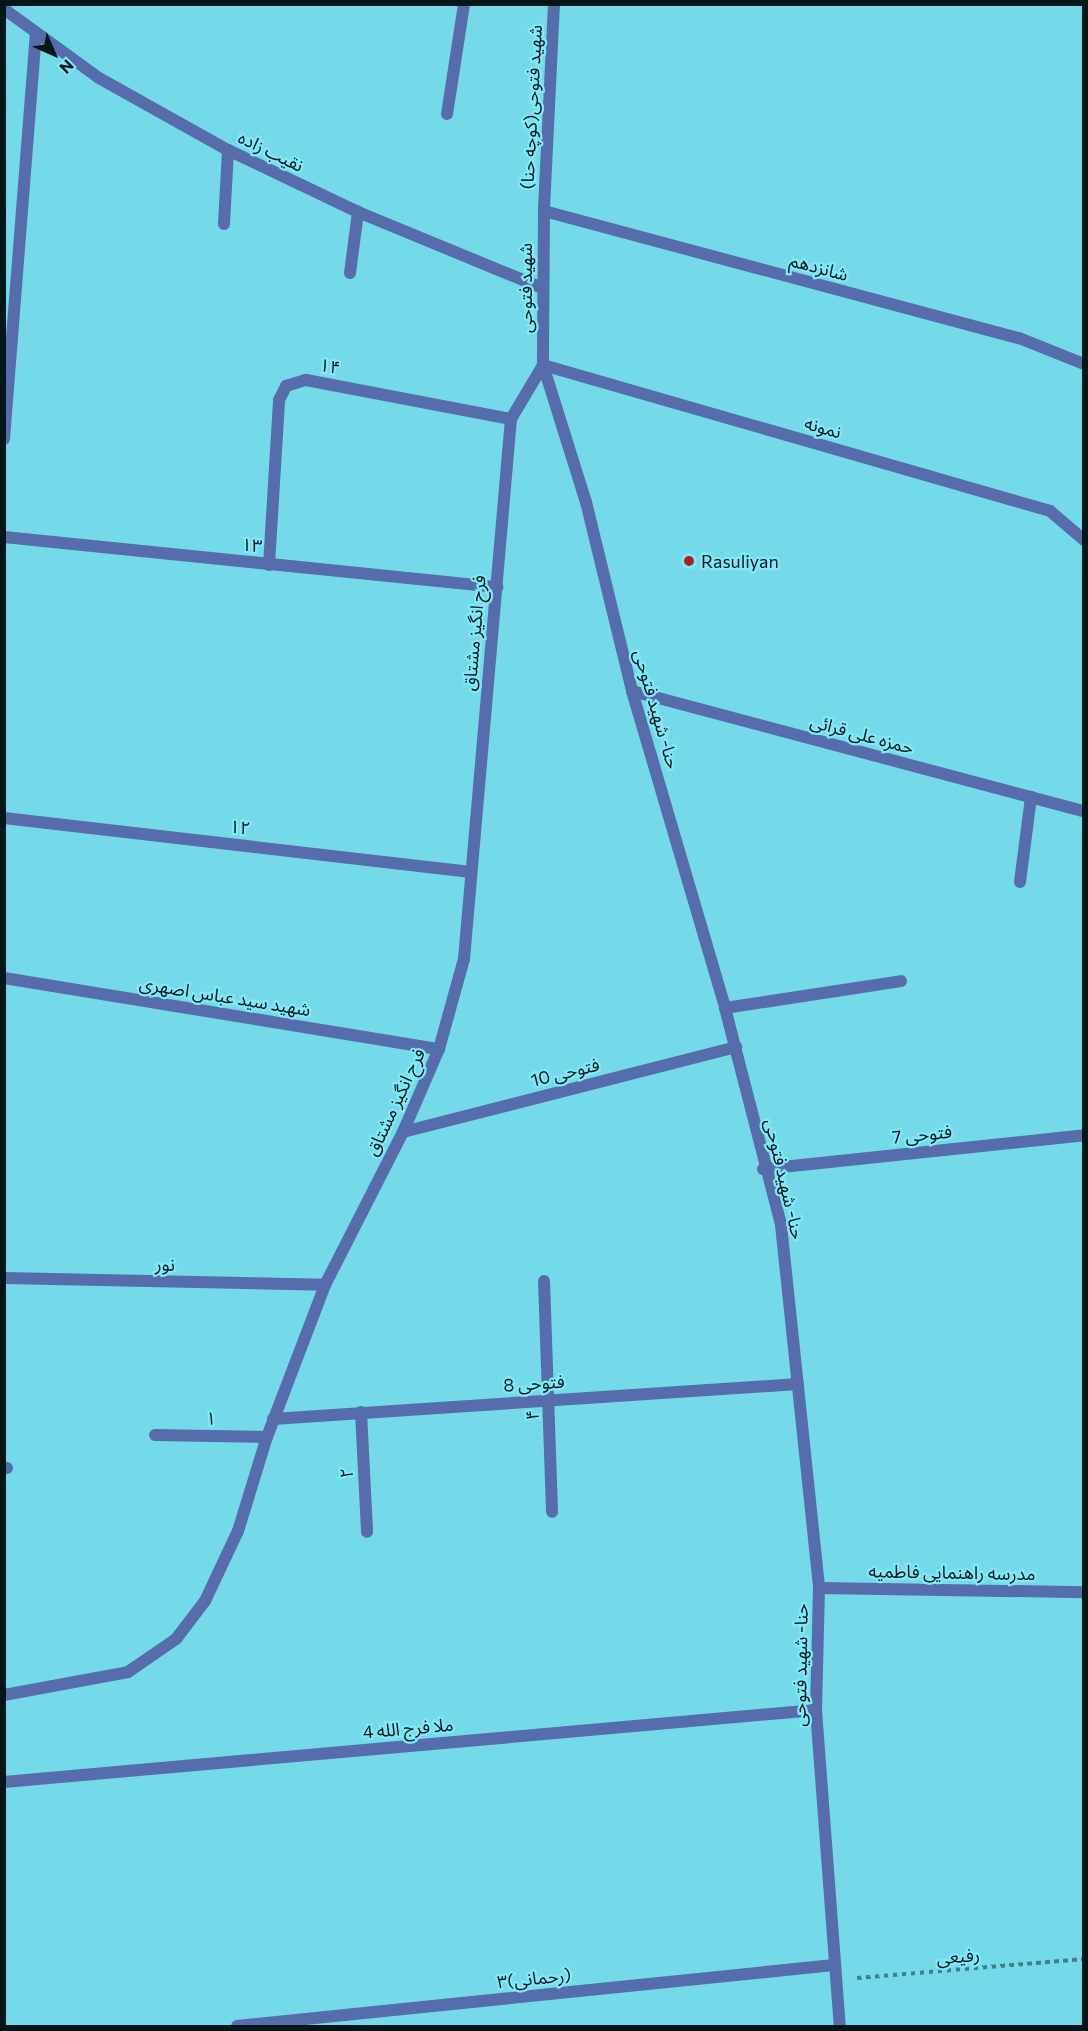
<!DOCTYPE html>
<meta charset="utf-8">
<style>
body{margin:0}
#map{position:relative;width:1088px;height:2031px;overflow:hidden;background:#74daea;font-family:Commissioner,"Noto Sans Arabic",sans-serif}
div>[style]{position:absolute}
.path>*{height:4px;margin-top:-2px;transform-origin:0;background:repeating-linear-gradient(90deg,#3f808a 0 4.5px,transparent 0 9px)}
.lane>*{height:12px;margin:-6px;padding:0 6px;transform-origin:6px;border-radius:6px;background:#576dab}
.street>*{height:12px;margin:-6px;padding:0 6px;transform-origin:6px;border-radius:6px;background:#576dab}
.dots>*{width:16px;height:16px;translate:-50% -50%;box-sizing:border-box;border:3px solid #81e8f7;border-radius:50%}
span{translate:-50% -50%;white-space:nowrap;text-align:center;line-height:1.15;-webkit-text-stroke:4.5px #81e8f7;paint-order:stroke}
.street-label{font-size:18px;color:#02171a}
.poi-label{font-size:18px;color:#02171a}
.left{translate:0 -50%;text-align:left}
.frame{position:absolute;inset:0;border:6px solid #02171a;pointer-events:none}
.north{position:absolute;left:24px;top:24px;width:60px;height:60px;-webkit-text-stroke:4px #81e8f7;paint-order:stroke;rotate:135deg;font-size:16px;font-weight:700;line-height:24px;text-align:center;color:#02171a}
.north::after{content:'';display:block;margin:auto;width:21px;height:27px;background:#02171a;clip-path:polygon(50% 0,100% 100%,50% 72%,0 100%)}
</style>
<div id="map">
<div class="path">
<i style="left:857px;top:1978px;width:228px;rotate:-4.8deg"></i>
</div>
<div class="lane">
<i style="left:403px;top:1132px;width:344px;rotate:-14.3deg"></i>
</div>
<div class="street">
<i style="left:554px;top:4px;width:207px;rotate:92.8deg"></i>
<i style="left:544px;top:211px;width:154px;rotate:90.4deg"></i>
<i style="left:543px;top:365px;width:144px;rotate:72.6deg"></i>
<i style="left:586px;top:502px;width:195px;rotate:76.3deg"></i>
<i style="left:632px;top:691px;width:330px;rotate:73.6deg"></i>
<i style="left:725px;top:1008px;width:224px;rotate:75.5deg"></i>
<i style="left:781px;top:1225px;width:365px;rotate:84deg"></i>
<i style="left:819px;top:1588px;width:122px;rotate:91.4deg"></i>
<i style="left:816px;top:1710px;width:317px;rotate:85.7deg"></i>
<i style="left:4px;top:9px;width:117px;rotate:36deg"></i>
<i style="left:99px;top:78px;width:148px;rotate:29.2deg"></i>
<i style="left:228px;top:150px;width:144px;rotate:25.5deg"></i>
<i style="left:358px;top:212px;width:199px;rotate:22.4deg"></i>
<i style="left:447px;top:114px;width:111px;rotate:-81.2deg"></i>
<i style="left:544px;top:211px;width:492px;rotate:15deg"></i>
<i style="left:1019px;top:338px;width:70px;rotate:21.8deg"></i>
<i style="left:224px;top:224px;width:74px;rotate:-86.9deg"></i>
<i style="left:350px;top:273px;width:62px;rotate:-82.5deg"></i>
<i style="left:543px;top:365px;width:528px;rotate:16.06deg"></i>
<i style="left:1050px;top:511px;width:45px;rotate:40.5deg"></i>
<i style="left:4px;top:439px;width:407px;rotate:-85.5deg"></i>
<i style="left:4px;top:537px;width:496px;rotate:5.8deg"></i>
<i style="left:269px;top:565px;width:165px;rotate:-86.5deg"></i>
<i style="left:279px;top:400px;width:16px;rotate:-63deg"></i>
<i style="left:286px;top:386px;width:21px;rotate:-17deg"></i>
<i style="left:306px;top:380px;width:209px;rotate:10.8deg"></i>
<i style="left:632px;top:691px;width:468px;rotate:14.9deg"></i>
<i style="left:4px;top:818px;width:470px;rotate:6.6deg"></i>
<i style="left:1020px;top:882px;width:86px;rotate:-82.6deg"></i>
<i style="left:4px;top:978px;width:441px;rotate:9.3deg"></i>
<i style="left:725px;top:1008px;width:178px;rotate:-8.7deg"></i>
<i style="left:763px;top:1169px;width:323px;rotate:-6deg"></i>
<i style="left:4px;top:1278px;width:321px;rotate:1.2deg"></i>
<i style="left:544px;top:1281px;width:231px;rotate:88deg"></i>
<i style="left:361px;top:1412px;width:120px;rotate:87.1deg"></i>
<i style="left:273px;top:1419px;width:526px;rotate:-3.81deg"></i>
<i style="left:155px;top:1435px;width:112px;rotate:1deg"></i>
<i style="left:4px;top:1468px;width:3px"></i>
<i style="left:819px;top:1588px;width:265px;rotate:0.9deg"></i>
<i style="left:4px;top:1695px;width:126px;rotate:-10.5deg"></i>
<i style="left:128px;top:1672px;width:58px;rotate:-34.5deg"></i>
<i style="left:176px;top:1639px;width:48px;rotate:-52.7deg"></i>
<i style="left:205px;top:1601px;width:77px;rotate:-64.8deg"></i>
<i style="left:238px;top:1531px;width:98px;rotate:-72.9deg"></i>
<i style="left:267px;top:1437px;width:163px;rotate:-69.1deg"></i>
<i style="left:325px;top:1285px;width:172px;rotate:-63deg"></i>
<i style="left:403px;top:1132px;width:90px;rotate:-66.6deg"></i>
<i style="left:439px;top:1049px;width:93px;rotate:-74.5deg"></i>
<i style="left:464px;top:959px;width:542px;rotate:-85.03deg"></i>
<i style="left:511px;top:419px;width:63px;rotate:-59.3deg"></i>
<i style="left:4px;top:1782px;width:815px;rotate:-5.07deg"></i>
<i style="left:237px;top:2026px;width:600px;rotate:-5.83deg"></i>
</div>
<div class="dots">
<i style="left:689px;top:561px;background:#b1201c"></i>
</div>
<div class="street-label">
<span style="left:531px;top:107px;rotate:-87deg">(کوچه حنا)شهید فتوحی</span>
<span style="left:271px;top:151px;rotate:26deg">نقیب زاده</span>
<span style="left:819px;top:267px;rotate:15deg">شانزدهم</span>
<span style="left:525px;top:288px;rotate:-90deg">شهید فتوحی</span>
<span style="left:330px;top:366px;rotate:11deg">۱۴</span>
<span style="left:823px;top:427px;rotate:16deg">نمونه</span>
<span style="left:252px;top:545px;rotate:6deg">۱۳</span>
<span style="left:474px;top:633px;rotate:-85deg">فرح انگیز مشتاق</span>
<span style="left:657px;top:709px;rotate:74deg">حنا- شهید فتوحی</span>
<span style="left:862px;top:734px;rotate:15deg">حمزه علی قرائی</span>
<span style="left:240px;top:827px;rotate:7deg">۱۲</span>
<span style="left:225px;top:996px;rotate:9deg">شهید سید عباس اصهری</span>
<span style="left:565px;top:1072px;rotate:-14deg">فتوحی 10</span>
<span style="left:395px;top:1102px;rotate:-65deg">فرح انگیز مشتاق</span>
<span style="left:922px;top:1134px;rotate:-6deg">فتوحی 7</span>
<span style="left:785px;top:1179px;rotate:77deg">حنا- شهید فتوحی</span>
<span style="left:165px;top:1264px;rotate:1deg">نور</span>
<span style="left:534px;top:1383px;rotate:-4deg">فتوحی 8</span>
<span style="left:532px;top:1415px;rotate:-91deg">۴</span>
<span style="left:211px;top:1418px;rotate:1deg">۱</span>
<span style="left:346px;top:1473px;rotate:-93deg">۲</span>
<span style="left:952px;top:1572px;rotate:1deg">مدرسه راهنمایی فاطمیه</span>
<span style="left:800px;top:1665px;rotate:-89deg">حنا- شهید فتوحی</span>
<span style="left:408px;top:1728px;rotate:-5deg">4 ملا فرج الله</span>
<span style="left:958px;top:1956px;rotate:-5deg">رفیعی</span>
<span style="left:534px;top:1978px;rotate:-6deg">۳(رحمانی)</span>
</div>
<div class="poi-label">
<span class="left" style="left:701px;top:561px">Rasuliyan</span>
</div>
<div class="frame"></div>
<div class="north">N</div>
</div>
